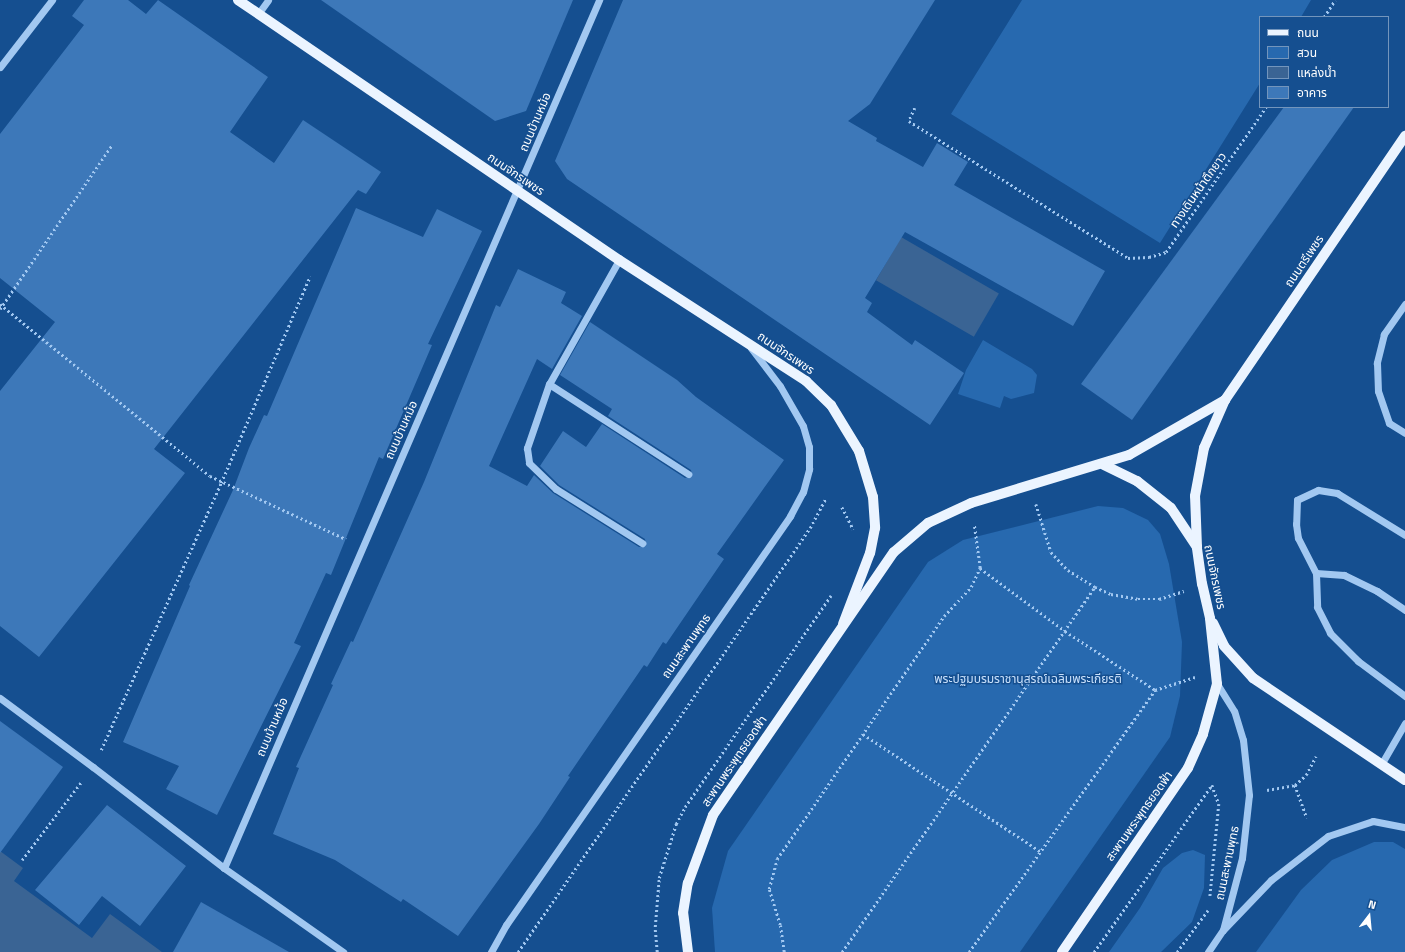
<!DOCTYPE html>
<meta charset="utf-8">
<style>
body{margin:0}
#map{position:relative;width:1405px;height:952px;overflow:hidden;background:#154f90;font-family:"Titillium Web","Noto Sans Thai",sans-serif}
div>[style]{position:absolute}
.green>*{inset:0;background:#2769af}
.water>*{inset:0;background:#3a6494;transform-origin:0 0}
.building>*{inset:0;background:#3d78b9}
.path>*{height:2.5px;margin-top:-1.25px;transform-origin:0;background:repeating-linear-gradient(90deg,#a2c8f1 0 2px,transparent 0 5px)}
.minor>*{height:7px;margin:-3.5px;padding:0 3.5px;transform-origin:3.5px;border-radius:3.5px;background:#a2c8f1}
.major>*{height:10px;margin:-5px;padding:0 5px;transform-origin:5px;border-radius:5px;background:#ebf4ff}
span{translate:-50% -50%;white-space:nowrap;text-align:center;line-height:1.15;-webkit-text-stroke:3px #154f90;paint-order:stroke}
.street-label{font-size:12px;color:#fff}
.park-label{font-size:12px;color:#c9e1fc}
.legend{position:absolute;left:1259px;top:16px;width:130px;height:92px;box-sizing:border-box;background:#154f90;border:1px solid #7395bc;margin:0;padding:5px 7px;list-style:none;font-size:12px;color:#fff}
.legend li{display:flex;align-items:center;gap:8px;height:20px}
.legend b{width:20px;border:1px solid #7395bc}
.north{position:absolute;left:1349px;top:896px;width:40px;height:40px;-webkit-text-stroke:3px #154f90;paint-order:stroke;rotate:16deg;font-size:11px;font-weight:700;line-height:16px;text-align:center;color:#fff}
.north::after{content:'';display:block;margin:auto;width:14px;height:18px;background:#fff;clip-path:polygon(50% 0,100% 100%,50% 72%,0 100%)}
</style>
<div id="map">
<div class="green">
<i style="clip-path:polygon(1022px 0,1311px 0,1301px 17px,1260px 17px,1260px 83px,1160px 243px,951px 114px)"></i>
<i style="clip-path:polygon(983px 340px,1032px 369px,1037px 375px,1034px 393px,1011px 399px,1004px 396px,1000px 408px,958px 394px,966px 370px)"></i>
<i style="clip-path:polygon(1098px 506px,1123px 508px,1148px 520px,1160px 534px,1169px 564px,1182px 642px,1180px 696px,1170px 737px,1020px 952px,715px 952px,712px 908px,728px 851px,928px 562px,963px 540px)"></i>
<i style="clip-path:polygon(1374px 842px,1393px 842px,1405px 849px,1405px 952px,1256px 952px,1301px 890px,1332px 860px)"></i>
<i style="clip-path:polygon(1193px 850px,1205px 855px,1204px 888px,1192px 922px,1161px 952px,1109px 952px,1140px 908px,1163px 868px,1182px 853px)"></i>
</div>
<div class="water">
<i style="left:901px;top:237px;width:113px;height:50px;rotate:30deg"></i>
<i style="clip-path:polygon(0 851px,23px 868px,14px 881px,92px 938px,110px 914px,162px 952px,0 952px)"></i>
</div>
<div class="building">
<i style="clip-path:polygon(84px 0,128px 0,146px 14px,158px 0,268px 77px,230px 132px,274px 163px,303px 120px,381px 172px,366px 194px,358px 190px,154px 449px,185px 473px,39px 657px,0 626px,0 391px,55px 322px,0 278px,0 134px,84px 25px,72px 16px)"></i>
<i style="clip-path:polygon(321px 0,573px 0,526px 111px,495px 121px)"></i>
<i style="clip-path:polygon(623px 0,935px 0,870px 104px,848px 121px,877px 138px,876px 141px,923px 167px,937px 143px,968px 162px,954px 185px,1105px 271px,1073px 326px,905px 232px,865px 298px,872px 303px,867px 312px,912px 345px,915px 340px,964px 373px,930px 425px,567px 179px,555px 161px)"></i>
<i style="clip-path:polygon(1284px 107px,1354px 107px,1132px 420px,1081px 384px)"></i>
<i style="clip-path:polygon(356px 208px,423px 237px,437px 209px,482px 231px,428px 344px,432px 345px,383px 459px,379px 457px,331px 575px,326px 573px,294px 643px,301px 646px,217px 815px,166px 789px,179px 766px,123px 742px,190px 586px,189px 585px,233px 490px,249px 448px,264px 415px,267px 416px)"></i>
<i style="clip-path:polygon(518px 269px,566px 292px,561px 303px,582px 316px,552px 369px,537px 359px,489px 466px,527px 486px,534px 475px,553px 493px,639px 547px,646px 546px,645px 539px,559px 485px,540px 466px,563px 431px,586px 447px,602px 424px,685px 478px,692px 476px,691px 470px,608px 416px,612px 409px,560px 375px,590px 322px,677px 380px,696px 397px,784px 460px,717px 554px,724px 559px,666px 644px,663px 642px,647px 667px,644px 665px,568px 776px,570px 777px,539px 824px,458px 936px,403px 899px,401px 902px,335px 860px,273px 834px,299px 768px,296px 767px,333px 685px,331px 684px,351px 641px,353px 642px,424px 482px,496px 305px,500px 307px)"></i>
<i style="clip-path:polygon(0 721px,63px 767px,0 853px)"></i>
<i style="clip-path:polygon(107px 805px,186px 866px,140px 926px,102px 896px,79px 925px,35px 890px)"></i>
<i style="clip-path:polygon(201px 902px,289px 952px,173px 952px)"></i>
</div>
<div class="path">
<i style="left:1324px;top:17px;width:20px;rotate:-57deg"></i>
<i style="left:915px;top:108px;width:14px;rotate:115deg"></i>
<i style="left:909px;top:121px;width:258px;rotate:32deg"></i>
<i style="left:1128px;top:258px;width:21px;rotate:-3deg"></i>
<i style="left:1149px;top:257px;width:18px;rotate:-16deg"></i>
<i style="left:1166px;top:252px;width:176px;rotate:-55.4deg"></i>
<i style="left:0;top:304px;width:271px;rotate:39.3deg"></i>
<i style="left:210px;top:476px;width:150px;rotate:24.9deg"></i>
<i style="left:0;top:309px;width:199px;rotate:-55.7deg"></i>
<i style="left:1036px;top:504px;width:50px;rotate:72.6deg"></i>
<i style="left:1051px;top:552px;width:25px;rotate:47deg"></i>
<i style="left:1068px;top:570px;width:32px;rotate:32deg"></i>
<i style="left:1095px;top:587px;width:17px;rotate:24deg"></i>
<i style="left:1111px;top:594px;width:27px;rotate:10deg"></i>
<i style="left:1138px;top:599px;width:21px"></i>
<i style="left:1159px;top:599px;width:26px;rotate:-18deg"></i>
<i style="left:842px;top:507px;width:25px;rotate:63deg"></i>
<i style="left:980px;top:568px;width:106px;rotate:36.5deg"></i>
<i style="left:1065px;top:631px;width:108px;rotate:33.2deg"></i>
<i style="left:1155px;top:690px;width:42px;rotate:-18deg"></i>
<i style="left:863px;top:734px;width:214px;rotate:33.5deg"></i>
<i style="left:101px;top:750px;width:293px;rotate:-65.8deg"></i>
<i style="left:221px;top:483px;width:225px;rotate:-66.7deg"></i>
<i style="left:1295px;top:785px;width:35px;rotate:70deg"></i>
<i style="left:1267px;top:790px;width:28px;rotate:-10deg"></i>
<i style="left:1295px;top:785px;width:15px;rotate:-42deg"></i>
<i style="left:1306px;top:775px;width:21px;rotate:-62deg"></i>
<i style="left:22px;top:860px;width:99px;rotate:-52.8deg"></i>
<i style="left:518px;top:952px;width:515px;rotate:-55.45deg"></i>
<i style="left:810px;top:528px;width:34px;rotate:-62deg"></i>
<i style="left:657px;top:952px;width:25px;rotate:-95deg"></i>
<i style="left:655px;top:927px;width:49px;rotate:-85.3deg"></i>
<i style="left:659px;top:878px;width:57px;rotate:-72.5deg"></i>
<i style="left:676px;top:824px;width:19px;rotate:-62deg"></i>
<i style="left:685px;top:807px;width:257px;rotate:-55.4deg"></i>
<i style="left:784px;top:952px;width:27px;rotate:-98deg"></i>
<i style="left:780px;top:925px;width:38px;rotate:-107deg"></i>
<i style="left:769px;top:889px;width:31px;rotate:-75deg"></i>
<i style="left:777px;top:859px;width:295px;rotate:-55.5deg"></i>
<i style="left:944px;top:616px;width:40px;rotate:-47deg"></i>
<i style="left:971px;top:587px;width:21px;rotate:-65deg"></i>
<i style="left:980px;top:568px;width:44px;rotate:-97.8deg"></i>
<i style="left:842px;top:952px;width:444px;rotate:-55.3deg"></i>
<i style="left:969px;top:952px;width:321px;rotate:-54.6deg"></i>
<i style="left:1094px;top:952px;width:204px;rotate:-54.8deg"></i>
<i style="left:1212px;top:785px;width:20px;rotate:70deg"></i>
<i style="left:1219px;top:804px;width:94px;rotate:95.5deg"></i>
<i style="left:1177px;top:952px;width:52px;rotate:-53.6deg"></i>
</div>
<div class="minor">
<i style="left:258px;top:14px;width:17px;rotate:-54deg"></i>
<i style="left:0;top:67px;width:85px;rotate:-52.2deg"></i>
<i style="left:619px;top:260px;width:142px;rotate:119.4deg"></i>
<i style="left:549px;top:384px;width:68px;rotate:109deg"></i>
<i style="left:527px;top:448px;width:15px;rotate:82deg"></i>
<i style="left:529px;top:463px;width:37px;rotate:44deg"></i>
<i style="left:556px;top:489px;width:102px;rotate:32.1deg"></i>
<i style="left:1405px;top:304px;width:37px;rotate:125deg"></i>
<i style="left:1384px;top:334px;width:30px;rotate:104deg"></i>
<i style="left:1377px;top:363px;width:28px;rotate:88deg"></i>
<i style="left:1378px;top:391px;width:34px;rotate:71deg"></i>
<i style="left:1389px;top:423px;width:19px;rotate:32deg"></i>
<i style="left:549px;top:384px;width:166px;rotate:32.9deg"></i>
<i style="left:1405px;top:535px;width:80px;rotate:-148.3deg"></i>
<i style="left:1337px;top:493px;width:19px;rotate:-171deg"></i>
<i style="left:1318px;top:490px;width:23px;rotate:155deg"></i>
<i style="left:1297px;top:500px;width:24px;rotate:92deg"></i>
<i style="left:1296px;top:524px;width:14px;rotate:82deg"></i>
<i style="left:1298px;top:538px;width:39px;rotate:63deg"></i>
<i style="left:1316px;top:573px;width:34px;rotate:88deg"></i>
<i style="left:1317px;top:607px;width:29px;rotate:63deg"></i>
<i style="left:1330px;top:633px;width:40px;rotate:45deg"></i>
<i style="left:1358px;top:661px;width:59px;rotate:36.7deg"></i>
<i style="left:1316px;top:573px;width:28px;rotate:4deg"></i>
<i style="left:1344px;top:575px;width:37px;rotate:26deg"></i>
<i style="left:1377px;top:591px;width:34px;rotate:34deg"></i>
<i style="left:0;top:698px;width:116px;rotate:36.6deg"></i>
<i style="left:93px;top:767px;width:165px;rotate:37.6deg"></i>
<i style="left:224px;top:868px;width:146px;rotate:35.2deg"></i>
<i style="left:1382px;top:763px;width:46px;rotate:-60.1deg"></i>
<i style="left:224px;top:868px;width:946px;rotate:-66.63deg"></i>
<i style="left:1224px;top:929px;width:68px;rotate:-46.2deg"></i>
<i style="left:1271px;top:880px;width:72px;rotate:-37.7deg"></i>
<i style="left:1328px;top:836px;width:47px;rotate:-18.4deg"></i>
<i style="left:1373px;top:821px;width:33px;rotate:11deg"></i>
<i style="left:491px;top:952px;width:31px;rotate:-61deg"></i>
<i style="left:506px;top:925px;width:498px;rotate:-55.2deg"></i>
<i style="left:790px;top:516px;width:27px;rotate:-62deg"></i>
<i style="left:803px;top:492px;width:24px;rotate:-75deg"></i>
<i style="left:809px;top:469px;width:22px;rotate:-90deg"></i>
<i style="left:809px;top:447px;width:22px;rotate:-106deg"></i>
<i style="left:803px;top:426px;width:46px;rotate:-119.9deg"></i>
<i style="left:780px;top:386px;width:48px;rotate:-127.3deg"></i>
<i style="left:1208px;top:952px;width:27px;rotate:-56deg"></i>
<i style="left:1223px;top:930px;width:74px;rotate:-75.2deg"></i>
<i style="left:1242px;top:858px;width:63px;rotate:-83.7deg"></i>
<i style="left:1249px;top:795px;width:55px;rotate:-96.2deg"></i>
<i style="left:1243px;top:740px;width:30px;rotate:-107deg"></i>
<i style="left:1234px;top:711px;width:32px;rotate:-122deg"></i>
</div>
<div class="major">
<i style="left:238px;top:0;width:461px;rotate:34.3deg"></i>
<i style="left:619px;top:260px;width:223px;rotate:32.9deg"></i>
<i style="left:806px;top:381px;width:35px;rotate:44deg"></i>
<i style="left:831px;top:405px;width:54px;rotate:58.7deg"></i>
<i style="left:859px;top:451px;width:48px;rotate:73.1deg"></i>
<i style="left:873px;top:497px;width:31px;rotate:86deg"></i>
<i style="left:875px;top:528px;width:25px;rotate:101deg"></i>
<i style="left:870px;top:553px;width:76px;rotate:110.8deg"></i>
<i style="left:1104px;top:465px;width:37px;rotate:26deg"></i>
<i style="left:1137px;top:481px;width:43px;rotate:38.5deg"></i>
<i style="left:1171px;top:508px;width:47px;rotate:56.3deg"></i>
<i style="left:1213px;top:623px;width:25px;rotate:64deg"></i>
<i style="left:1224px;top:646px;width:43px;rotate:47.8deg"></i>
<i style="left:1253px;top:678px;width:183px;rotate:33.9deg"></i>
<i style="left:688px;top:952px;width:39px;rotate:-97deg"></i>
<i style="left:683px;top:913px;width:30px;rotate:-81deg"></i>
<i style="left:688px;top:883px;width:72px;rotate:-69.8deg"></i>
<i style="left:713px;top:815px;width:319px;rotate:-55.5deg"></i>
<i style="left:894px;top:552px;width:45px;rotate:-40.5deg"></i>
<i style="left:928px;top:523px;width:47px;rotate:-24.9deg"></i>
<i style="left:971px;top:503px;width:165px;rotate:-16.9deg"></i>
<i style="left:1129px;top:455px;width:111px;rotate:-29.8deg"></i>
<i style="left:1062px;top:952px;width:223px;rotate:-55.6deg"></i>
<i style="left:1188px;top:768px;width:37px;rotate:-66deg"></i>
<i style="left:1203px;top:734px;width:52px;rotate:-74.4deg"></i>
<i style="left:1217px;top:684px;width:66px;rotate:-96.1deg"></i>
<i style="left:1210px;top:618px;width:35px;rotate:-103deg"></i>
<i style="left:1202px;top:584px;width:37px;rotate:-98deg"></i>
<i style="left:1197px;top:547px;width:51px;rotate:-92.2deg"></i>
<i style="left:1195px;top:496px;width:49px;rotate:-79.4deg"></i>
<i style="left:1204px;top:448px;width:52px;rotate:-66.4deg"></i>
<i style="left:1225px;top:400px;width:320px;rotate:-55.7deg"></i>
</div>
<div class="street-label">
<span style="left:535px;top:122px;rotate:-67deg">ถนนบ้านหม้อ</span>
<span style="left:516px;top:174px;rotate:34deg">ถนนจักรเพชร</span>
<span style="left:1198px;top:190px;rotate:-55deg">ทางเดินหน้าตึกยาว</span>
<span style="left:1304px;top:261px;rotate:-56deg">ถนนตรีเพชร</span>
<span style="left:786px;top:353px;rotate:34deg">ถนนจักรเพชร</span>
<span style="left:401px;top:430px;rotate:-66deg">ถนนบ้านหม้อ</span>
<span style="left:1215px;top:577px;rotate:78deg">ถนนจักรเพชร</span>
<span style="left:686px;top:646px;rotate:-55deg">ถนนสะพานพุทธ</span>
<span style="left:272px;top:727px;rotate:-67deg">ถนนบ้านหม้อ</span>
<span style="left:734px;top:761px;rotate:-56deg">สะพานพระพุทธยอดฟ้า</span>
<span style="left:1139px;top:816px;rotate:-55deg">สะพานพระพุทธยอดฟ้า</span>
<span style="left:1227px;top:863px;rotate:-78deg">ถนนสะพานพุทธ</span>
</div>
<div class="park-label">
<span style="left:1028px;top:679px">พระปฐมบรมราชานุสรณ์เฉลิมพระเกียรติ</span>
</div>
<ul class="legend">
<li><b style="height:5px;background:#ebf4ff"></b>ถนน</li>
<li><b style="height:11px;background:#2769af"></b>สวน</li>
<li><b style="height:11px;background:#3a6494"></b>แหล่งน้ำ</li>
<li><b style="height:11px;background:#3d78b9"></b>อาคาร</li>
</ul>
<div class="north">N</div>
</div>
